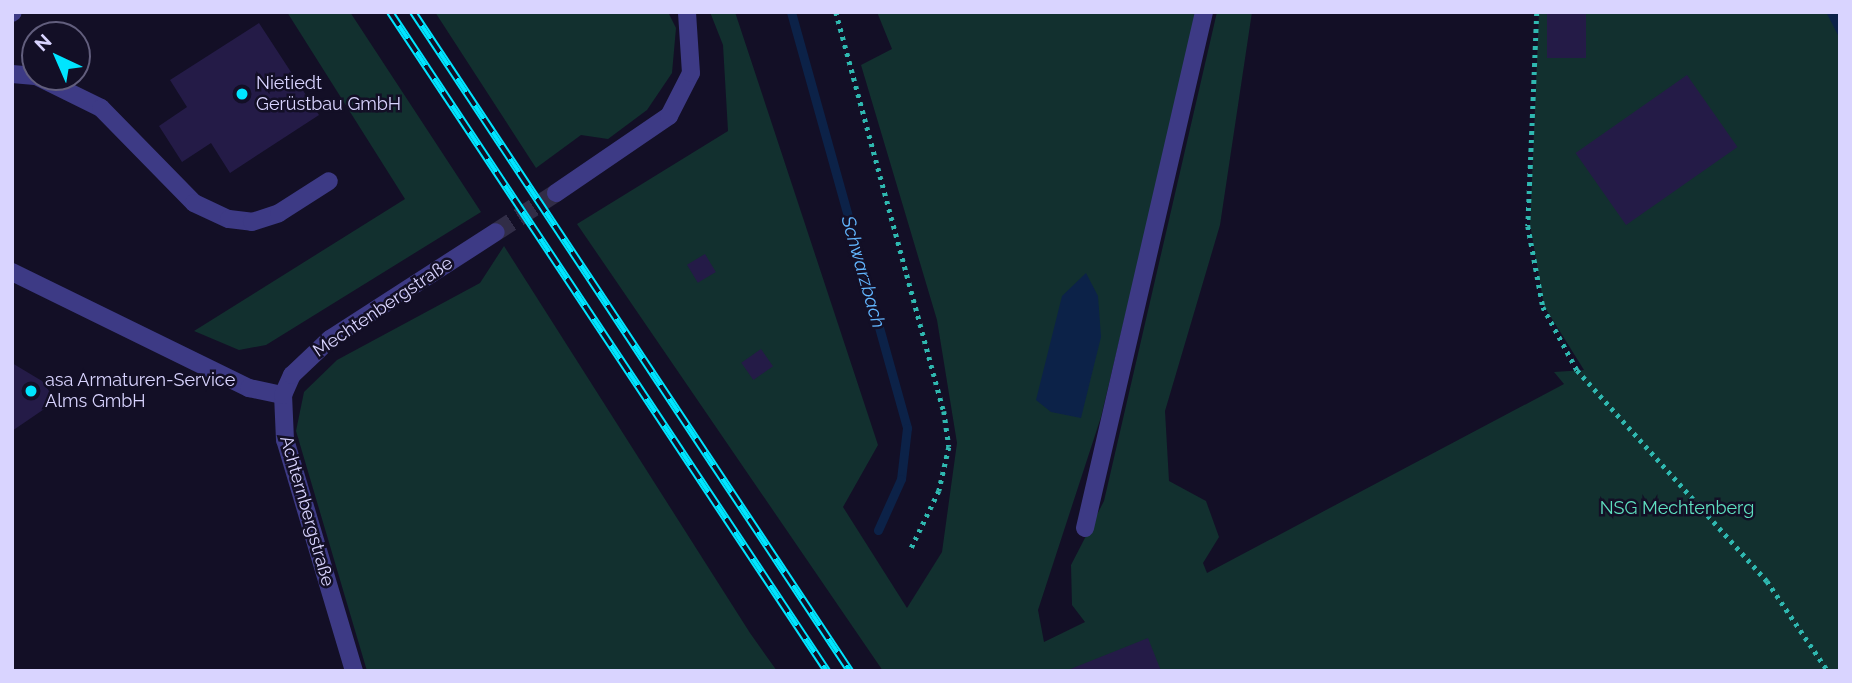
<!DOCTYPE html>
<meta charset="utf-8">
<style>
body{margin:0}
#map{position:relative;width:1852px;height:683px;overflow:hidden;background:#130f26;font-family:Raleway,sans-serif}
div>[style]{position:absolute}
.green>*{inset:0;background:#12302f}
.water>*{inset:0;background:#0c2248}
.stream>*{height:9px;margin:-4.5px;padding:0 4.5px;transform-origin:4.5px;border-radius:4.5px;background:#0c2248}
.building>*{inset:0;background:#241b47;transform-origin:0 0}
.minor-tunnel>*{height:18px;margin-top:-9px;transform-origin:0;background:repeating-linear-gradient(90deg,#312d47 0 18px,transparent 0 27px)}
.path>*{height:4.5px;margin-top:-2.25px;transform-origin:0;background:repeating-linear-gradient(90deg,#2fb8b0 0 3.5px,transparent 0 8.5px)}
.minor>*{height:18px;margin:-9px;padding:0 9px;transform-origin:9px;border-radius:9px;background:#3d3a85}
.rail>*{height:8px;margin-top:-4px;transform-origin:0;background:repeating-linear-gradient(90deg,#130f26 0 16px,#00e5ff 0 32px);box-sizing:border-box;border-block:2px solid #00e5ff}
.dots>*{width:19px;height:19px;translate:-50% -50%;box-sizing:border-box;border:4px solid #130f26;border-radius:50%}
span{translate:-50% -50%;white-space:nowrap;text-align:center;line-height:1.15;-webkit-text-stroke:5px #130f26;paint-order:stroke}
.poi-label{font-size:18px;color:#d9d4ff}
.left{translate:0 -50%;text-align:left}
.street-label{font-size:18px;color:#d9d4ff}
.park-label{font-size:18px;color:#5fe0c0}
.water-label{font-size:19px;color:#62b6ff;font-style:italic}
.frame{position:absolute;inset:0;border:14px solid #d9d4ff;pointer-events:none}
.north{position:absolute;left:21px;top:21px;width:70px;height:70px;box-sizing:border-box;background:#130f26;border:2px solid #625e7d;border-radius:50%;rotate:316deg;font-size:19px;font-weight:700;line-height:28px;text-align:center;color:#d9d4ff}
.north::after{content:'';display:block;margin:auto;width:24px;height:32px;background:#00e5ff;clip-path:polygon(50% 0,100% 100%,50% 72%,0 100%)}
</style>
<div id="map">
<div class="green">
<i style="clip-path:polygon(287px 12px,350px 12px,481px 212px,266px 345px,239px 350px,194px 331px,405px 199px)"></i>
<i style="clip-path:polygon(435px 12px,668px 12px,676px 28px,672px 73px,647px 110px,608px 139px,581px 135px,536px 168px)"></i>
<i style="clip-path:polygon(710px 12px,735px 12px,878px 445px,843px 507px,907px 608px,942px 552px,957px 443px,937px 320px,861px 65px,892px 49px,877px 12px,1198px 12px,1101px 417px,1038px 610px,1044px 642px,1085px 622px,1072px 605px,1071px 565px,1104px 501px,1217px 12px,1252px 12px,1220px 225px,1165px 411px,1169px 481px,1206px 501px,1219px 537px,1203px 563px,1207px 573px,1564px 384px,1554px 372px,1584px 370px,1544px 306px,1530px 224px,1539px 12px,1840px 12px,1840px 671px,883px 671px,577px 224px,728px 131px,723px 45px)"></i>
<i style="clip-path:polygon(504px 246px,750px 633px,777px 671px,367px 671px,296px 431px,304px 392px,337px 360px,480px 283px)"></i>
</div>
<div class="water">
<i style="clip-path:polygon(1826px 12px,1840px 12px,1840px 39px)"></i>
<i style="clip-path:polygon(1086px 273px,1098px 296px,1101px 337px,1081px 418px,1051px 412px,1036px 400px,1062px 296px)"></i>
</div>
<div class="stream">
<i style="left:791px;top:12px;width:432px;rotate:74.4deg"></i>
<i style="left:907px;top:428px;width:51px;rotate:96.7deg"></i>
<i style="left:901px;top:479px;width:56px;rotate:114.3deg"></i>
</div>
<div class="building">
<i style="left:1547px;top:12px;width:39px;height:46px"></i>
<i style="clip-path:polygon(259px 23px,319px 115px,230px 173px,211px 143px,182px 162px,159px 126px,187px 107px,170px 80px)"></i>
<i style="left:1687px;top:75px;width:88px;height:136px;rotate:55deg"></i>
<i style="left:705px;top:254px;width:21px;height:21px;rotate:59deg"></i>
<i style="left:761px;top:349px;width:21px;height:24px;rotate:55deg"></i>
<i style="clip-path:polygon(12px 363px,42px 381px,56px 401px,12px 431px)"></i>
<i style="clip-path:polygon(1148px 638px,1161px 671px,1068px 671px,1068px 670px)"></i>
</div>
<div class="minor-tunnel">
<i style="left:496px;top:232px;width:72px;rotate:-33deg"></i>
</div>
<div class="path">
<i style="left:836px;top:12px;width:413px;rotate:74.9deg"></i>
<i style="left:944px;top:411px;width:36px;rotate:82deg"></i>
<i style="left:949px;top:447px;width:45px;rotate:102.8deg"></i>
<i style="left:939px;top:491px;width:67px;rotate:115.8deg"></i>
<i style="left:1537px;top:12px;width:214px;rotate:92.4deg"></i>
<i style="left:1528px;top:226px;width:82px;rotate:79.5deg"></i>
<i style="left:1543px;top:307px;width:72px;rotate:61.6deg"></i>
<i style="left:1577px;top:370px;width:284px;rotate:48deg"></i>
<i style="left:1767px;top:581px;width:109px;rotate:55.9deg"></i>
</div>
<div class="minor">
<i style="left:12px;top:13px;width:1px;rotate:-45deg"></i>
<i style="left:12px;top:74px;width:23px;rotate:5deg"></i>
<i style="left:38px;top:77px;width:70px;rotate:26.2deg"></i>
<i style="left:101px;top:108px;width:133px;rotate:45.6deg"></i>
<i style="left:194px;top:203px;width:38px;rotate:25deg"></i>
<i style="left:229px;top:219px;width:23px;rotate:7deg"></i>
<i style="left:252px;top:222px;width:28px;rotate:-18deg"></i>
<i style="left:279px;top:213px;width:59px;rotate:-32.6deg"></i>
<i style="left:556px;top:193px;width:137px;rotate:-34.3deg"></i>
<i style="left:669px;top:116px;width:48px;rotate:-62.9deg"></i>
<i style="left:691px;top:73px;width:61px;rotate:-93.8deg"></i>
<i style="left:12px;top:272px;width:264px;rotate:26.1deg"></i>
<i style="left:249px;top:388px;width:35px;rotate:12deg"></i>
<i style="left:1085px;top:528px;width:530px;rotate:-77.01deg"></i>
<i style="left:354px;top:671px;width:241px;rotate:-106.6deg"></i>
<i style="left:285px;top:440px;width:45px;rotate:-92.5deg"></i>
<i style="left:283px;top:395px;width:22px;rotate:-66deg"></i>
<i style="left:292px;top:375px;width:52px;rotate:-43.5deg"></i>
<i style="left:330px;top:339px;width:197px;rotate:-32.8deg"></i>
</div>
<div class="rail">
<i style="left:390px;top:12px;width:791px;rotate:56.45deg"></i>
<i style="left:413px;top:12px;width:791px;rotate:56.45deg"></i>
</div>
<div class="dots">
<i style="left:242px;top:94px;background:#00e5ff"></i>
<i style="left:31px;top:391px;background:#00e5ff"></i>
</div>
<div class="poi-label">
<span class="left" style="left:256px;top:94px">Nietiedt<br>Gerüstbau GmbH</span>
<span class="left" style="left:45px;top:391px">asa Armaturen-Service<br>Alms GmbH</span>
</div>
<div class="street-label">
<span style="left:383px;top:307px;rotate:-34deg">Mechtenbergstraße</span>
<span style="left:307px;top:511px;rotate:74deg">Achternbergstraße</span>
</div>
<div class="park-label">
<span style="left:1677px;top:508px">NSG Mechtenberg</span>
</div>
<div class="water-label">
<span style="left:863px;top:272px;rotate:74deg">Schwarzbach</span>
</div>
<div class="frame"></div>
<div class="north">N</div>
</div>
